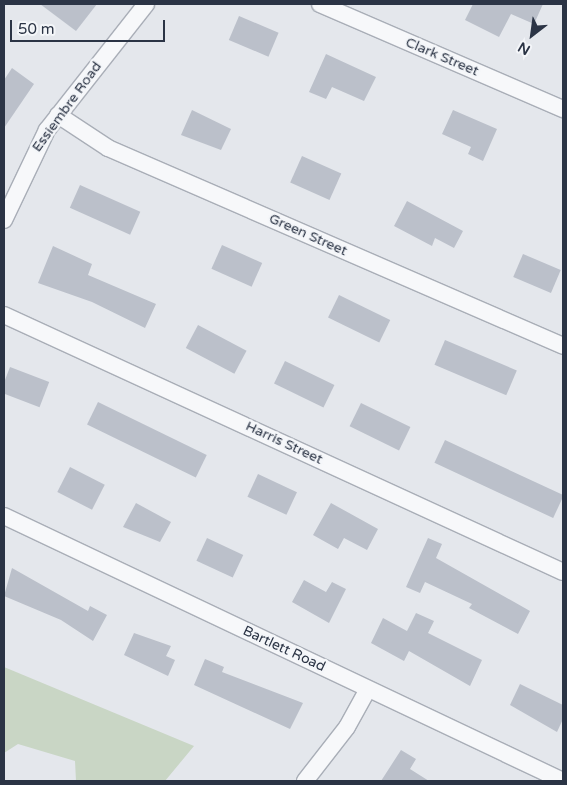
<!DOCTYPE html>
<style>
body{margin:0}
#map{position:relative;width:567px;height:785px;overflow:hidden;background:#e4e7ec;font-family:"Varela Round",sans-serif}
div>[style]{position:absolute}
.green>*{inset:0;background:#c9d6c5}
.building>*{inset:0;background:#bbc0ca;transform-origin:0 0}
.roads{filter:drop-shadow(1px 0 #a9aeb7) drop-shadow(-1px 0 #a9aeb7) drop-shadow(0 1px #a9aeb7) drop-shadow(0 -1px #a9aeb7)}
.minor>*{height:16px;margin:-8px;padding:0 8px;transform-origin:8px;border-radius:8px;background:#f7f8fa}
span{translate:-50% -50%;white-space:nowrap;text-align:center;line-height:1.15;-webkit-text-stroke:5px #f4f6f9;paint-order:stroke}
.street-label{font-size:14px;color:#2b3445}
.frame{position:absolute;inset:0;border:5px solid #2b3445;pointer-events:none}
.north{position:absolute;left:507px;top:10px;width:50px;height:50px;-webkit-text-stroke:4px #f4f6f9;paint-order:stroke;rotate:210deg;font-size:14px;font-weight:700;line-height:20px;text-align:center;color:#2b3445}
.north::after{content:'';display:block;margin:auto;width:18px;height:22px;background:#2b3445;clip-path:polygon(50% 0,100% 100%,50% 72%,0 100%)}
.scale{position:absolute;left:10px;top:20px;width:155px;height:22px;box-sizing:border-box;border:2px solid #2b3445;border-top:0;padding-left:6px;font-size:15px;line-height:18px;white-space:nowrap;color:#2b3445;-webkit-text-stroke:4px #f4f6f9;paint-order:stroke}
</style>
<div id="map">
<div class="green">
<i style="clip-path:polygon(4px 667px,194px 746px,165px 781px,76px 781px,75px 761px,18px 744px,4px 753px)"></i>
</div>
<div class="building">
<i style="clip-path:polygon(40px 4px,97px 4px,76px 31px)"></i>
<i style="clip-path:polygon(473px 4px,543px 4px,534px 24px,511px 14px,499px 37px,465px 20px)"></i>
<i style="left:239px;top:16px;width:43px;height:26px;rotate:23deg"></i>
<i style="clip-path:polygon(326px 54px,376px 77px,364px 101px,332px 87px,326px 99px,309px 92px)"></i>
<i style="clip-path:polygon(12px 68px,34px 84px,4px 128px,4px 80px)"></i>
<i style="clip-path:polygon(192px 110px,231px 129px,221px 150px,181px 135px)"></i>
<i style="clip-path:polygon(453px 110px,497px 129px,483px 161px,468px 154px,471px 147px,442px 134px)"></i>
<i style="left:302px;top:156px;width:43px;height:29px;rotate:24deg"></i>
<i style="left:80px;top:185px;width:66px;height:25px;rotate:24deg"></i>
<i style="clip-path:polygon(407px 201px,463px 231px,454px 248px,435px 238px,432px 246px,394px 226px)"></i>
<i style="left:222px;top:245px;width:44px;height:26px;rotate:24deg"></i>
<i style="clip-path:polygon(53px 246px,92px 264px,88px 275px,156px 304px,145px 328px,92px 302px,38px 283px)"></i>
<i style="left:523px;top:254px;width:41px;height:25px;rotate:23deg"></i>
<i style="left:339px;top:295px;width:57px;height:25px;rotate:26deg"></i>
<i style="left:198px;top:325px;width:55px;height:26px;rotate:28deg"></i>
<i style="left:445px;top:340px;width:78px;height:27px;rotate:23deg"></i>
<i style="left:285px;top:361px;width:55px;height:25px;rotate:26deg"></i>
<i style="left:10px;top:367px;width:42px;height:27px;rotate:21deg"></i>
<i style="left:98px;top:402px;width:121px;height:25px;rotate:26deg"></i>
<i style="left:361px;top:403px;width:55px;height:26px;rotate:26deg"></i>
<i style="left:445px;top:440px;width:131px;height:25px;rotate:25deg"></i>
<i style="left:70px;top:467px;width:39px;height:28px;rotate:27deg"></i>
<i style="left:258px;top:474px;width:43px;height:25px;rotate:25deg"></i>
<i style="clip-path:polygon(136px 503px,171px 522px,160px 542px,123px 527px)"></i>
<i style="clip-path:polygon(331px 503px,378px 529px,367px 550px,344px 538px,338px 549px,313px 535px)"></i>
<i style="left:207px;top:538px;width:40px;height:25px;rotate:25deg"></i>
<i style="clip-path:polygon(428px 538px,442px 544px,436px 558px,530px 611px,518px 634px,469px 608px,472px 604px,425px 582px,420px 593px,406px 587px)"></i>
<i style="clip-path:polygon(12px 568px,88px 611px,90px 606px,107px 615px,93px 641px,61px 620px,4px 596px)"></i>
<i style="clip-path:polygon(304px 580px,326px 592px,332px 582px,346px 589px,329px 623px,292px 602px)"></i>
<i style="clip-path:polygon(416px 613px,434px 621px,428px 633px,482px 660px,470px 686px,409px 651px,404px 661px,371px 643px,383px 618px,407px 631px)"></i>
<i style="clip-path:polygon(134px 633px,171px 646px,166px 656px,175px 660px,168px 676px,124px 655px)"></i>
<i style="clip-path:polygon(205px 659px,224px 667px,222px 672px,303px 703px,290px 729px,194px 685px)"></i>
<i style="clip-path:polygon(520px 684px,563px 705px,563px 719px,557px 732px,510px 705px)"></i>
<i style="clip-path:polygon(401px 750px,416px 759px,410px 769px,429px 781px,381px 781px)"></i>
</div>
<div class="roads">
<div class="minor">
<i style="left:320px;top:4px;width:265px;rotate:23.4deg"></i>
<i style="left:58px;top:115px;width:60px;rotate:33.4deg"></i>
<i style="left:108px;top:148px;width:496px;rotate:23.5deg"></i>
<i style="left:4px;top:220px;width:100px;rotate:-64.5deg"></i>
<i style="left:47px;top:130px;width:160px;rotate:-51.8deg"></i>
<i style="left:4px;top:315px;width:615px;rotate:24.69deg"></i>
<i style="left:4px;top:516px;width:619px;rotate:25.36deg"></i>
<i style="left:305px;top:781px;width:68px;rotate:-52.1deg"></i>
<i style="left:347px;top:727px;width:43px;rotate:-61.1deg"></i>
</div>
</div>
<div class="street-label">
<span style="left:442px;top:57px;rotate:23deg">Clark Street</span>
<span style="left:67px;top:107px;rotate:-54deg">Essiembre Road</span>
<span style="left:308px;top:235px;rotate:24deg">Green Street</span>
<span style="left:284px;top:443px;rotate:25deg">Harris Street</span>
<span style="left:284px;top:649px;rotate:25deg">Bartlett Road</span>
</div>
<div class="frame"></div>
<div class="north">N</div>
<div class="scale">50 m</div>
</div>
